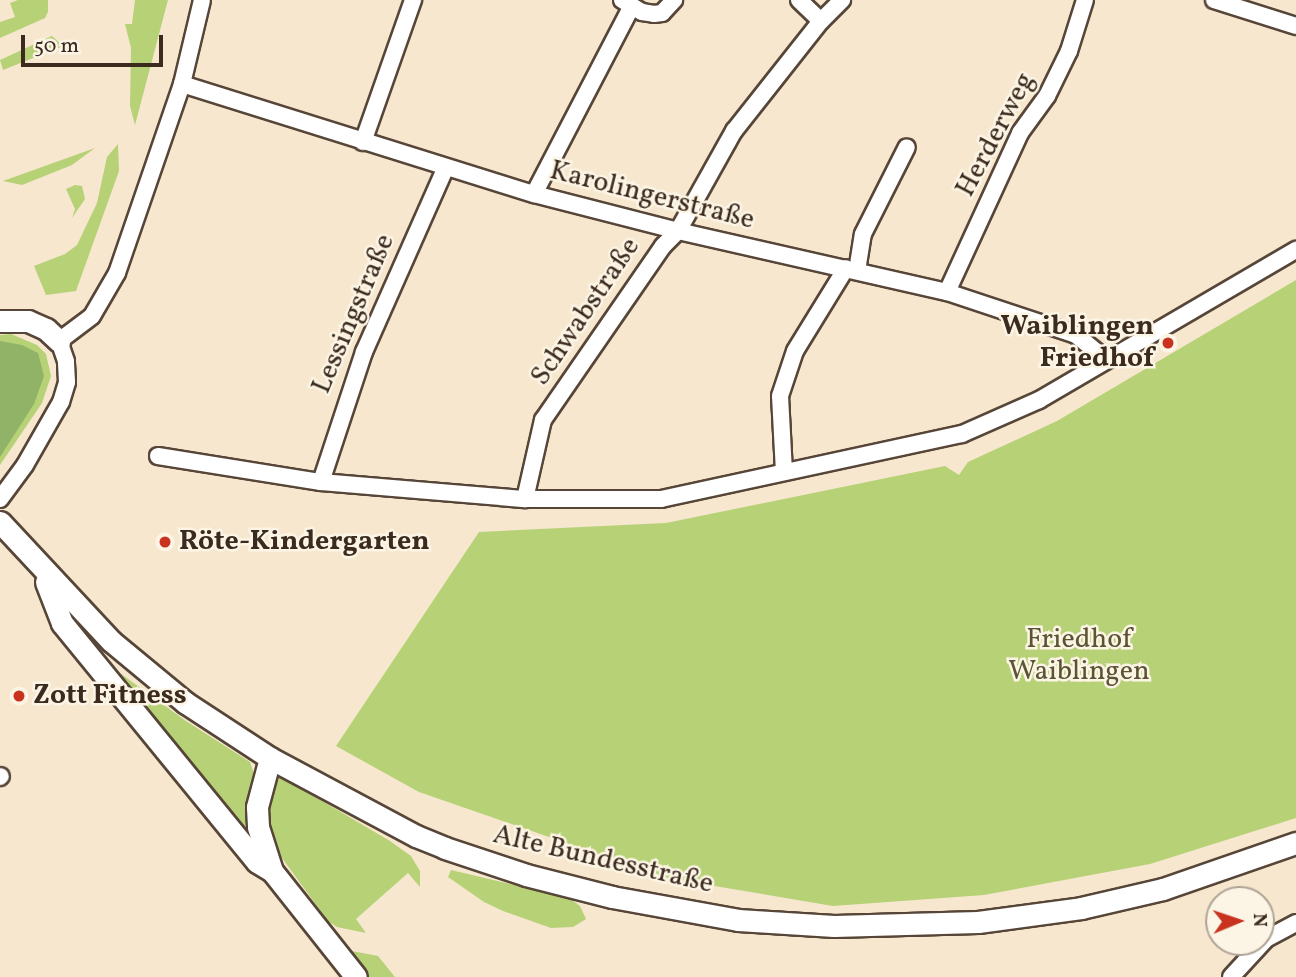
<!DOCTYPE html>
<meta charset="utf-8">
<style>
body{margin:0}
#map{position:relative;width:1296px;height:977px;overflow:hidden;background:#f6e7ce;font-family:Vollkorn,serif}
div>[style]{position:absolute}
.green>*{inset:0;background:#b7d177}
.forest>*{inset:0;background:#91b368}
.roads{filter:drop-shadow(2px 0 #574638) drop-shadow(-2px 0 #574638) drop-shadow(0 2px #574638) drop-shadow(0 -2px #574638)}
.minor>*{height:16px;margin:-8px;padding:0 8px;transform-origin:8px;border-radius:8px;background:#fff}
.secondary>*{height:21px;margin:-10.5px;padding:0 10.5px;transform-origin:10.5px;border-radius:10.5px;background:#fff}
.dots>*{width:19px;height:19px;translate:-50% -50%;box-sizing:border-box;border:4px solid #fcf5e5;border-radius:50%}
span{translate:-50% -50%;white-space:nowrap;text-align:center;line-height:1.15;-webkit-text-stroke:5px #fcf5e5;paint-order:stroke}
.street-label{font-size:28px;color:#3b2a1e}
.poi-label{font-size:28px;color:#3b2a1e;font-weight:700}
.right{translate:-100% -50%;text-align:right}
.left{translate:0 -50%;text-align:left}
.park-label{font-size:28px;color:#5a5434}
.north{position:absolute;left:1205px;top:886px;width:70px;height:70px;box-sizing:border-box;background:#fcf5e5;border:2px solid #afa495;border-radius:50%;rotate:88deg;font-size:19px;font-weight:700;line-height:28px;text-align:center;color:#3b2a1e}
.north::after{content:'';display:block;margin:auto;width:24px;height:32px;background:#c8321e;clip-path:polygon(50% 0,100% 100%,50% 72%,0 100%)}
.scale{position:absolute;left:21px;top:35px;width:142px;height:32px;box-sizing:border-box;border:4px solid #3b2a1e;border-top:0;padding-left:9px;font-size:21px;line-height:24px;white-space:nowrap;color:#3b2a1e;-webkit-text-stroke:5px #fcf5e5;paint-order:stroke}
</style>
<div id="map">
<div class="green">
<i style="clip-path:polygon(18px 0,48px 0,48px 12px,45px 18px,0 38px,0 22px,15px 17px,10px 3px)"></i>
<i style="clip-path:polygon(135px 0,168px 0,135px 125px,130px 106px,131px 48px,125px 24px,132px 24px)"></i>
<i style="clip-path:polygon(52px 36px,63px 46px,3px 70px,0 60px)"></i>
<i style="clip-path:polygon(118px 144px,119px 171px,76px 291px,46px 295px,34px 266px,65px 254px,77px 245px,97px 203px,107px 157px)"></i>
<i style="clip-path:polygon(95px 148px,72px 165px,22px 185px,3px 181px)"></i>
<i style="clip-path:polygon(75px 185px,82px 186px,85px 199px,72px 218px,75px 209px,66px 189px)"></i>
<i style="clip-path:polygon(1296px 280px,1296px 818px,1150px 864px,984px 895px,833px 906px,667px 878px,419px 792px,336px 746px,479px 532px,666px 523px,945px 466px,959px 475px,968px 462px,1057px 421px)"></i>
<i style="clip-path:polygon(11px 334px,37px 345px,46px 354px,51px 376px,42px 403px,0 465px,0 335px)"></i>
<i style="clip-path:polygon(113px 668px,186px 721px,250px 762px,254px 774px,247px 812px,251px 840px,111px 670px)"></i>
<i style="clip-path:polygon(278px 775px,390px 841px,411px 856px,420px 871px,420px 887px,408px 873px,356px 919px,366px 933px,337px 927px,328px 921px,271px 843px,265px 818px,273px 778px)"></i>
<i style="clip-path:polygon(451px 870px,569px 898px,580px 906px,586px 919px,573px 927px,551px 928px,503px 911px,484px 902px,448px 877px)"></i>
<i style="clip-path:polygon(352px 951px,378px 956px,395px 977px,368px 977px,352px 955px)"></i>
</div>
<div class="forest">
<i style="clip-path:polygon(0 341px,22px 345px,38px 353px,44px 376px,34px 404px,0 457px)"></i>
</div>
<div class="roads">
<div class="minor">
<i style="left:622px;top:0;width:23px;rotate:31deg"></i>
<i style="left:642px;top:12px;width:12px;rotate:9deg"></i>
<i style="left:654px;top:14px;width:8px;rotate:-7deg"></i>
<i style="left:662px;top:13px;width:18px;rotate:-47deg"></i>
<i style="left:799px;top:0;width:30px;rotate:44deg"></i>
<i style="left:1214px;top:0;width:86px;rotate:17.6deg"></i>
<i style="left:182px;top:84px;width:369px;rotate:17.4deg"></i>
<i style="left:534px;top:194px;width:149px;rotate:14.4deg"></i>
<i style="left:678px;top:231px;width:276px;rotate:12.8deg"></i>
<i style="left:947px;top:292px;width:136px;rotate:18.4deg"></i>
<i style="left:1076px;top:335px;width:38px;rotate:39deg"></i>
<i style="left:363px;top:142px;width:151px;rotate:-70.6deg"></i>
<i style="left:534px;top:194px;width:212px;rotate:-62.5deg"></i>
<i style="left:857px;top:271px;width:37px;rotate:-81deg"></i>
<i style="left:863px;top:234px;width:97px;rotate:-63.2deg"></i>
<i style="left:947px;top:292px;width:175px;rotate:-65.3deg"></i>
<i style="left:1020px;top:133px;width:46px;rotate:-53.9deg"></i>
<i style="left:1047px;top:96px;width:50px;rotate:-63.9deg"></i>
<i style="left:1069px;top:51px;width:53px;rotate:-72.6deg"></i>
<i style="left:158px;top:456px;width:165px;rotate:9.1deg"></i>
<i style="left:321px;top:482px;width:205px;rotate:4.8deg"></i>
<i style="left:525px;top:499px;width:136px"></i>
<i style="left:661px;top:499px;width:308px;rotate:-12.2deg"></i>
<i style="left:962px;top:434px;width:84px;rotate:-23.8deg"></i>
<i style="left:1039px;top:400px;width:298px;rotate:-30.3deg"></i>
<i style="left:784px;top:472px;width:76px;rotate:-93deg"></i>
<i style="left:780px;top:396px;width:47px;rotate:-71.6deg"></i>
<i style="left:795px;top:351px;width:97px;rotate:-58.4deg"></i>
<i style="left:321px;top:482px;width:137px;rotate:-71.7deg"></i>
<i style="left:364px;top:352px;width:200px;rotate:-66.1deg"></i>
<i style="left:0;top:499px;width:42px;rotate:-53.7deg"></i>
<i style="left:25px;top:465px;width:73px;rotate:-60.3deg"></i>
<i style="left:61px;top:402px;width:21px;rotate:-73deg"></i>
<i style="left:67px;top:382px;width:21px;rotate:-93deg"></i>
<i style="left:66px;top:361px;width:21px;rotate:-109deg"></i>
<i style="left:59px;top:341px;width:41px;rotate:-37.1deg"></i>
<i style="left:92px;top:316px;width:50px;rotate:-59.8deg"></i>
<i style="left:117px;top:273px;width:200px;rotate:-71deg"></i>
<i style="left:182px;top:84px;width:86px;rotate:-76.6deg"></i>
<i style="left:525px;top:499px;width:81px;rotate:-77.2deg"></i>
<i style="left:543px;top:420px;width:211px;rotate:-55.4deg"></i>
<i style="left:663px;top:246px;width:21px;rotate:-45deg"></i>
<i style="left:678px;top:231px;width:115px;rotate:-60.8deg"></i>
<i style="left:734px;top:131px;width:140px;rotate:-51.7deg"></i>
<i style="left:821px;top:21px;width:30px;rotate:-45deg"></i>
<i style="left:0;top:777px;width:1px;rotate:-45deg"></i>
<i style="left:1231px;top:977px;width:52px;rotate:-47.4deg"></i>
<i style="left:1266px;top:939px;width:34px;rotate:-28deg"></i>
</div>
<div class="secondary">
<i style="left:0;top:321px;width:28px"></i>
<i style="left:28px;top:321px;width:20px;rotate:24deg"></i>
<i style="left:46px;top:329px;width:18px;rotate:43deg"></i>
<i style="left:0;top:522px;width:163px;rotate:47deg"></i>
<i style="left:111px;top:641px;width:97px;rotate:39.6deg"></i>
<i style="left:186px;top:703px;width:100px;rotate:33.2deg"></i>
<i style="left:270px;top:758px;width:166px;rotate:28.1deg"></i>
<i style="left:416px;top:836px;width:31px;rotate:22deg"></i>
<i style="left:445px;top:848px;width:85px;rotate:18.4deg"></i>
<i style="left:526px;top:875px;width:89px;rotate:14.3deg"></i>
<i style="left:612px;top:897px;width:128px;rotate:10.3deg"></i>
<i style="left:738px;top:920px;width:96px;rotate:3.6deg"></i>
<i style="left:834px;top:926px;width:144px;rotate:-1.6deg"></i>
<i style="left:978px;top:922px;width:104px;rotate:-7.7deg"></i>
<i style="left:1081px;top:908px;width:84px;rotate:-13deg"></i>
<i style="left:1163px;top:889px;width:141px;rotate:-19.1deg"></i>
<i style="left:46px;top:582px;width:44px;rotate:68.7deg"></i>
<i style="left:62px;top:623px;width:308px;rotate:50.8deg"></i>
<i style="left:257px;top:862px;width:17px;rotate:31deg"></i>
<i style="left:272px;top:871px;width:135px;rotate:51.6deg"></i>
<i style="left:270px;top:758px;width:51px;rotate:104.9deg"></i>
<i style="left:257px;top:807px;width:20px;rotate:87deg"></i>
<i style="left:258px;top:827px;width:46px;rotate:72.3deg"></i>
</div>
</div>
<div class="dots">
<i style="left:1168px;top:343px;background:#c8321e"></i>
<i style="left:165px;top:542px;background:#c8321e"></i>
<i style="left:19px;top:696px;background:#c8321e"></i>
</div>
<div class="street-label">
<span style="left:996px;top:135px;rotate:-62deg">Herderweg</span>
<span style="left:652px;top:196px;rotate:14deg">Karolingerstraße</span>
<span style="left:586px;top:312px;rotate:-56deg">Schwabstraße</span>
<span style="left:354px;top:314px;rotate:-67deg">Lessingstraße</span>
<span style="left:603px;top:860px;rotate:13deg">Alte Bundesstraße</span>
</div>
<div class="poi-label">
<span class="right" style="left:1154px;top:343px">Waiblingen<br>Friedhof</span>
<span class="left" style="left:179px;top:542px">Röte-Kindergarten</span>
<span class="left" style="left:33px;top:696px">Zott Fitness</span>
</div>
<div class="park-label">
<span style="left:1079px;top:656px">Friedhof<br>Waiblingen</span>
</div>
<div class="north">N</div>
<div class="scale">50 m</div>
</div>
